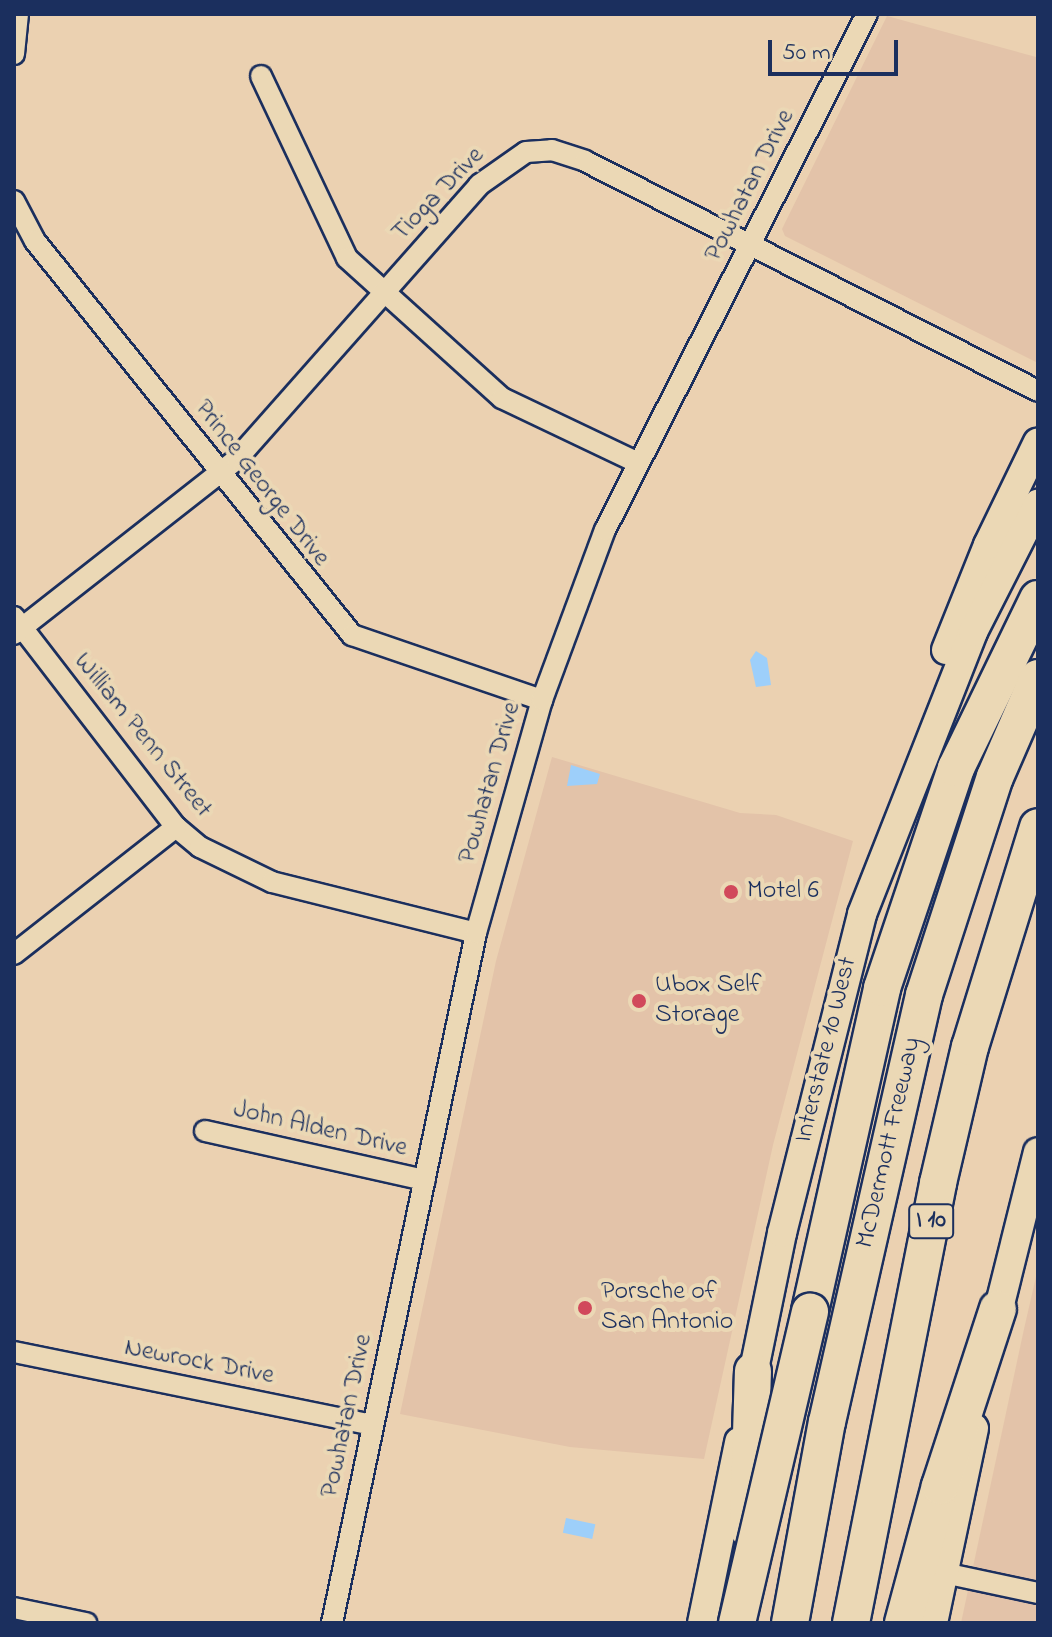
<!DOCTYPE html>
<style>
body{margin:0}
#map{position:relative;width:1052px;height:1637px;overflow:hidden;background:#ebd1b1;font-family:"Indie Flower",sans-serif}
div>[style]{position:absolute}
.built>*{inset:0;background:#e3c3a9}
.water>*{inset:0;background:#9dcffa;transform-origin:0 0}
.roads{filter:drop-shadow(2px 0 #1b2f5e) drop-shadow(-2px 0 #1b2f5e) drop-shadow(0 2px #1b2f5e) drop-shadow(0 -2px #1b2f5e)}
.street>*{height:20px;margin:-10px;padding:0 10px;transform-origin:10px;border-radius:10px;background:#ebd8b5}
.secondary>*{height:28px;margin:-14px;padding:0 14px;transform-origin:14px;border-radius:14px;background:#ebd8b5}
.highway>*{height:36px;margin:-18px;padding:0 18px;transform-origin:18px;border-radius:18px;background:#ebd8b5}
.bridges{filter:drop-shadow(2px 0 #1b2f5e) drop-shadow(-2px 0 #1b2f5e) drop-shadow(0 2px #1b2f5e) drop-shadow(0 -2px #1b2f5e)}
.highway-bridge>*{height:36px;margin:-18px;padding:0 18px;transform-origin:18px;border-radius:18px;background:#ebd8b5}
.dots>*{width:22px;height:22px;translate:-50% -50%;box-sizing:border-box;border:4px solid #ebd8b5;border-radius:50%}
span{translate:-50% -50%;white-space:nowrap;text-align:center;line-height:1.15;-webkit-text-stroke:8px #ebd8b5;paint-order:stroke}
.shield-label span{padding:2px 6px;background:#ebd8b5;border:2px solid;border-radius:6px;-webkit-text-stroke-width:0}
.shield-label{font-size:24px;color:#1b2f5e;font-weight:700}
.street-label{font-size:26px;color:#1b2f5e}
.poi-label{font-size:26px;color:#1b2f5e}
.left{translate:0 -50%;text-align:left}
.frame{position:absolute;inset:0;border:16px solid #1b2f5e;pointer-events:none}
.scale{position:absolute;left:768px;top:40px;width:130px;height:36px;box-sizing:border-box;border:4px solid #1b2f5e;border-top:0;padding-left:10px;font-size:24px;line-height:28px;white-space:nowrap;color:#1b2f5e;-webkit-text-stroke:6px #ebd8b5;paint-order:stroke}
</style>
<div id="map">
<div class="built">
<i style="clip-path:polygon(887px 16px,1036px 57px,1038px 363px,785px 236px,782px 229px)"></i>
<i style="clip-path:polygon(552px 757px,740px 813px,776px 815px,853px 841px,773px 1145px,704px 1459px,570px 1447px,400px 1414px,496px 961px)"></i>
<i style="clip-path:polygon(1038px 1268px,1038px 1623px,961px 1623px,1024px 1329px)"></i>
</div>
<div class="water">
<i style="clip-path:polygon(756px 651px,767px 658px,771px 685px,756px 687px,750px 660px)"></i>
<i style="clip-path:polygon(571px 765px,600px 774px,597px 784px,567px 786px)"></i>
<i style="left:566px;top:1518px;width:30px;height:15px;rotate:12deg"></i>
</div>
<div class="roads">
<div class="street">
<i style="left:14px;top:54px;width:40px;rotate:-84.3deg"></i>
<i style="left:261px;top:76px;width:201px;rotate:64.7deg"></i>
<i style="left:347px;top:258px;width:209px;rotate:42.1deg"></i>
<i style="left:502px;top:398px;width:151px;rotate:25.5deg"></i>
<i style="left:14px;top:201px;width:45px;rotate:62.3deg"></i>
<i style="left:35px;top:241px;width:506px;rotate:51.18deg"></i>
<i style="left:352px;top:635px;width:201px;rotate:18.9deg"></i>
<i style="left:14px;top:617px;width:265px;rotate:52.4deg"></i>
<i style="left:176px;top:827px;width:31px;rotate:40deg"></i>
<i style="left:200px;top:847px;width:80px;rotate:25.9deg"></i>
<i style="left:272px;top:882px;width:210px;rotate:14deg"></i>
<i style="left:14px;top:634px;width:283px;rotate:-38.1deg"></i>
<i style="left:237px;top:459px;width:366px;rotate:-48.5deg"></i>
<i style="left:479px;top:185px;width:57px;rotate:-35.1deg"></i>
<i style="left:526px;top:152px;width:26px;rotate:-4deg"></i>
<i style="left:552px;top:150px;width:35px;rotate:18deg"></i>
<i style="left:585px;top:161px;width:508px;rotate:26.92deg"></i>
<i style="left:14px;top:954px;width:206px;rotate:-38.1deg"></i>
<i style="left:205px;top:1131px;width:225px;rotate:12.6deg"></i>
<i style="left:14px;top:1352px;width:366px;rotate:11.5deg"></i>
<i style="left:944px;top:1573px;width:96px;rotate:12deg"></i>
<i style="left:14px;top:1608px;width:74px;rotate:11.8deg"></i>
<i style="left:332px;top:1623px;width:705px;rotate:-78.21deg"></i>
<i style="left:476px;top:933px;width:242px;rotate:-74.2deg"></i>
<i style="left:542px;top:700px;width:181px;rotate:-69.7deg"></i>
<i style="left:605px;top:530px;width:579px;rotate:-63.08deg"></i>
</div>
<div class="secondary">
<i style="left:946px;top:650px;width:113px;rotate:-68.2deg"></i>
<i style="left:988px;top:545px;width:114px;rotate:-64.1deg"></i>
<i style="left:994px;top:1328px;width:181px;rotate:-76deg"></i>
<i style="left:750px;top:1389px;width:159px;rotate:-78.4deg"></i>
<i style="left:782px;top:1233px;width:329px;rotate:-75.9deg"></i>
<i style="left:862px;top:914px;width:303px;rotate:-68.5deg"></i>
<i style="left:973px;top:632px;width:144px;rotate:-63.1deg"></i>
<i style="left:702px;top:1623px;width:185px;rotate:-78.4deg"></i>
<i style="left:933px;top:1623px;width:199px;rotate:-78.1deg"></i>
</div>
<div class="highway">
<i style="left:810px;top:1311px;width:331px;rotate:-77.4deg"></i>
<i style="left:882px;top:988px;width:232px;rotate:-71.4deg"></i>
<i style="left:956px;top:768px;width:188px;rotate:-64.1deg"></i>
<i style="left:748px;top:1529px;width:158px;rotate:-88.2deg"></i>
<i style="left:790px;top:1623px;width:204px;rotate:-79.6deg"></i>
<i style="left:827px;top:1422px;width:438px;rotate:-77.2deg"></i>
<i style="left:924px;top:995px;width:229px;rotate:-72deg"></i>
<i style="left:995px;top:777px;width:108px;rotate:-66.5deg"></i>
<i style="left:851px;top:1623px;width:449px;rotate:-78.8deg"></i>
<i style="left:938px;top:1183px;width:140px;rotate:-76.8deg"></i>
<i style="left:970px;top:1047px;width:230px;rotate:-72.8deg"></i>
<i style="left:903px;top:1623px;width:142px;rotate:-74.9deg"></i>
<i style="left:940px;top:1486px;width:186px;rotate:-71.9deg"></i>
</div>
</div>
<div class="bridges">
<div class="highway-bridge">
<i style="left:737px;top:1623px;width:320px;rotate:-76.8deg"></i>
</div>
</div>
<div class="dots">
<i style="left:731px;top:892px;background:#d1495b"></i>
<i style="left:639px;top:1001px;background:#d1495b"></i>
<i style="left:585px;top:1308px;background:#d1495b"></i>
</div>
<div class="shield-label">
<span style="left:931px;top:1221px">I 10</span>
</div>
<div class="street-label">
<span style="left:751px;top:186px;rotate:-63deg">Powhatan Drive</span>
<span style="left:439px;top:195px;rotate:-46deg">Tioga Drive</span>
<span style="left:261px;top:484px;rotate:52deg">Prince George Drive</span>
<span style="left:142px;top:736px;rotate:51deg">William Penn Street</span>
<span style="left:491px;top:783px;rotate:-74deg">Powhatan Drive</span>
<span style="left:827px;top:1050px;rotate:-76deg">Interstate 10 West</span>
<span style="left:320px;top:1130px;rotate:13deg">John Alden Drive</span>
<span style="left:890px;top:1143px;rotate:-77deg">McDermott Freeway</span>
<span style="left:199px;top:1363px;rotate:11deg">Newrock Drive</span>
<span style="left:348px;top:1416px;rotate:-78deg">Powhatan Drive</span>
</div>
<div class="poi-label">
<span class="left" style="left:747px;top:892px">Motel 6</span>
<span class="left" style="left:655px;top:1001px">Ubox Self<br>Storage</span>
<span class="left" style="left:601px;top:1308px">Porsche of<br>San Antonio</span>
</div>
<div class="frame"></div>
<div class="scale">50 m</div>
</div>
